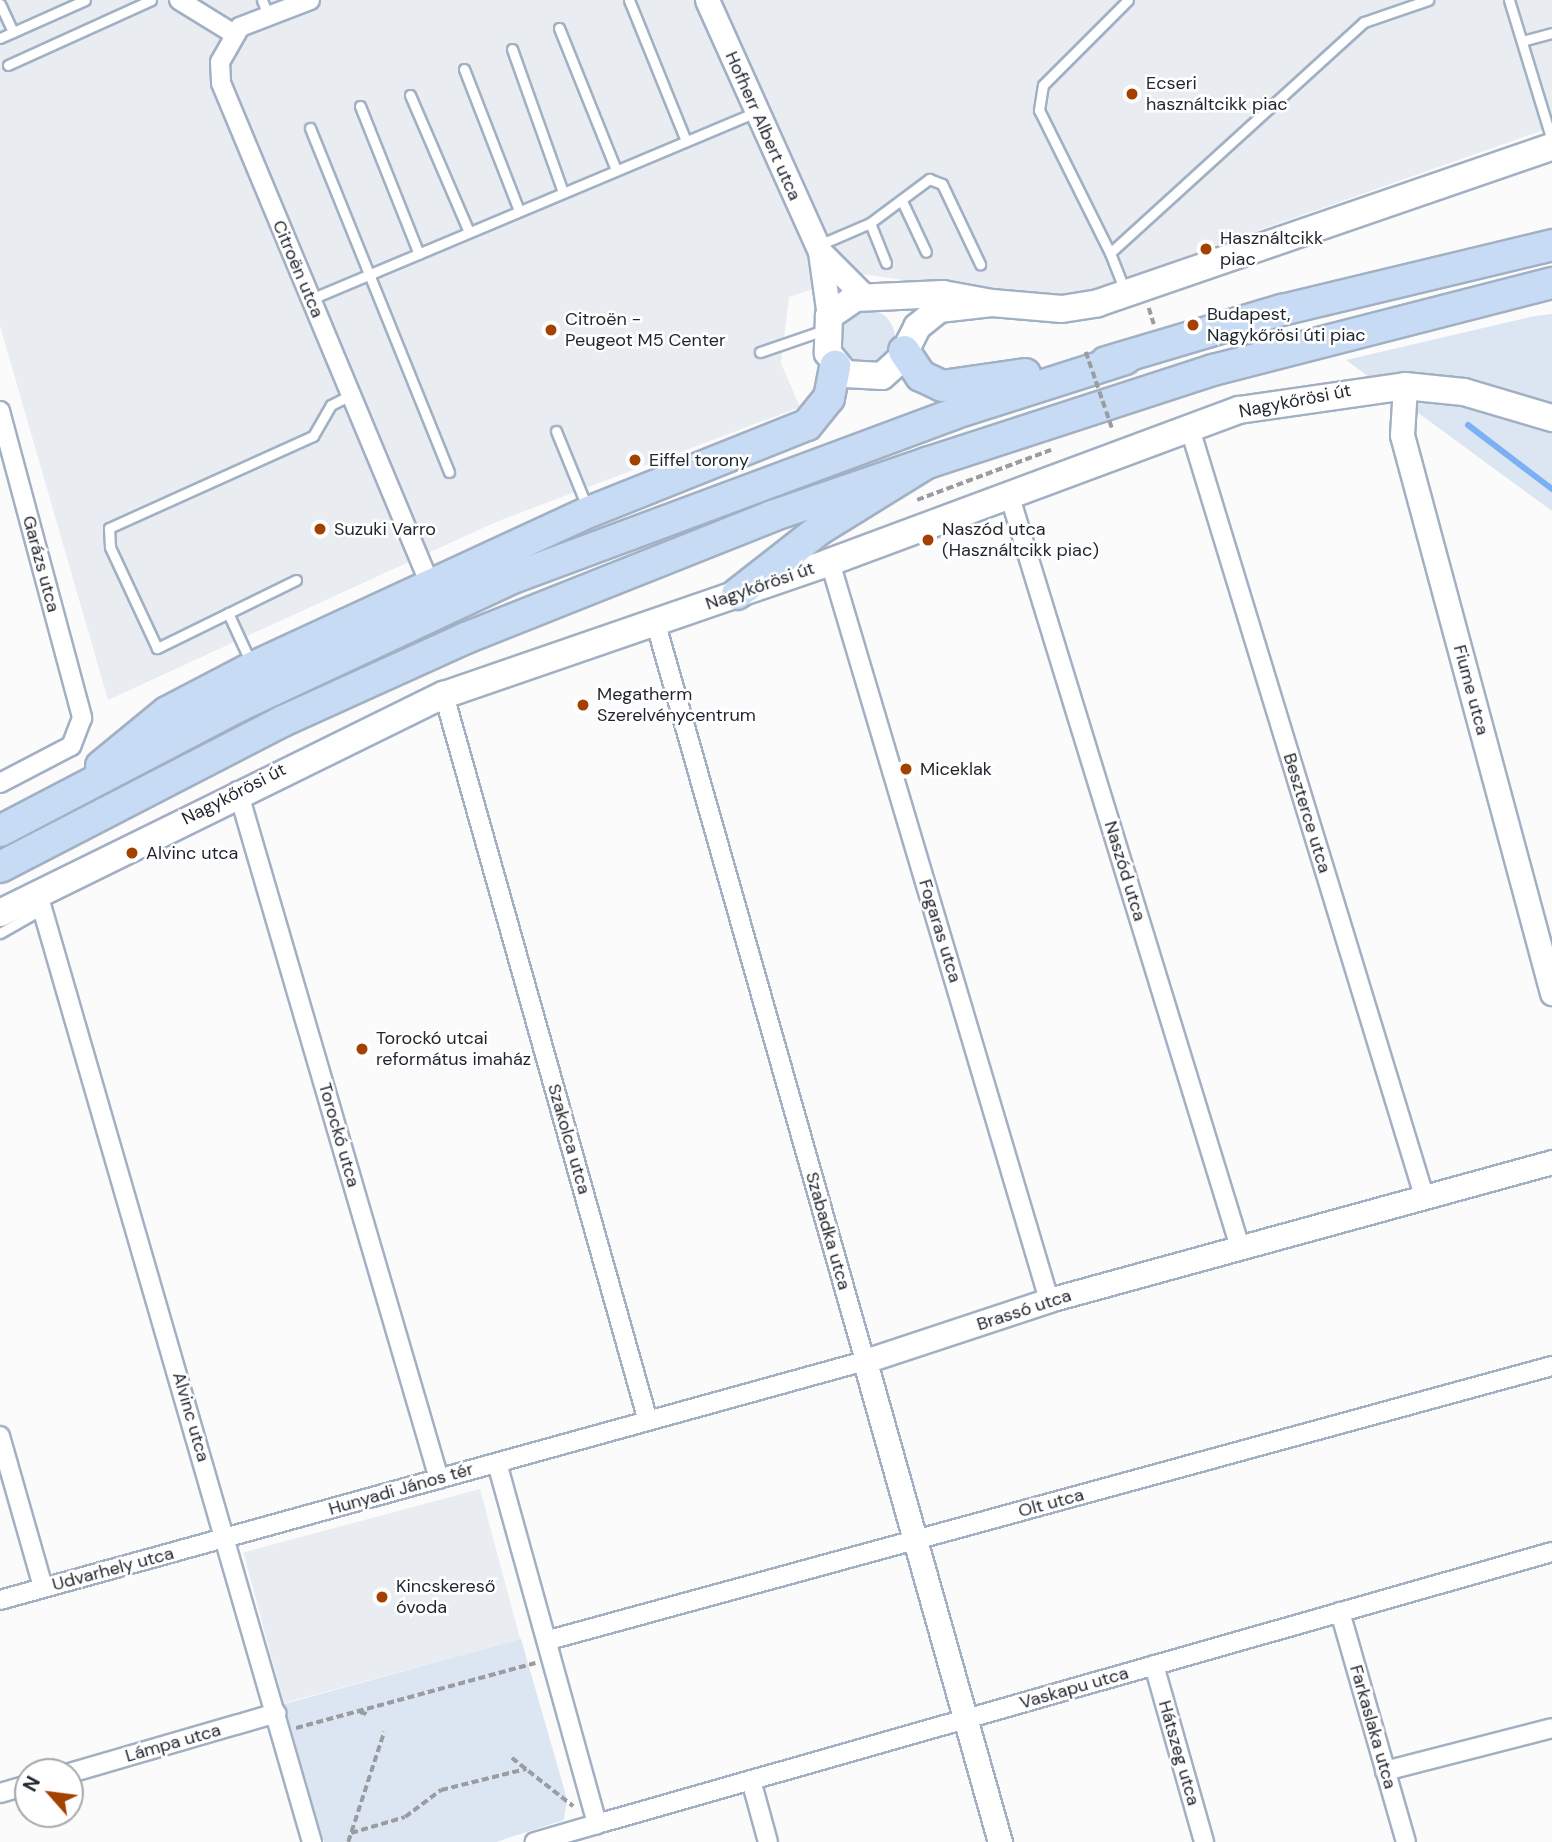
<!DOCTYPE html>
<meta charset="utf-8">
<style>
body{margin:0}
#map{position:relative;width:1552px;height:1842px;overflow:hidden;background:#fbfbfb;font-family:"DM Sans",sans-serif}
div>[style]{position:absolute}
.built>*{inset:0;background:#e9edf2;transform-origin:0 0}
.green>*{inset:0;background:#dce6f3}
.round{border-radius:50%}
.stream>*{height:6px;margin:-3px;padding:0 3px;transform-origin:3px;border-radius:3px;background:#7bb0f5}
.path>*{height:3.5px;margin-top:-1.75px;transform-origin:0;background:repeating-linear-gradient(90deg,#9a9c9f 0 7px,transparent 0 10.5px)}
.roads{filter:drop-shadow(2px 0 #a2b0c4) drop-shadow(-2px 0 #a2b0c4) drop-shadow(0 2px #a2b0c4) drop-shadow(0 -2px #a2b0c4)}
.service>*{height:9px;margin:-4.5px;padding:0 4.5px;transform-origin:4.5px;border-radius:4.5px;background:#fff}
.minor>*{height:18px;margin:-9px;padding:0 9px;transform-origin:9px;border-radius:9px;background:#fff}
.tertiary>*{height:23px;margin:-11.5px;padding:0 11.5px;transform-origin:11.5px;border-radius:11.5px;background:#fff}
.secondary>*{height:26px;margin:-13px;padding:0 13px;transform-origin:13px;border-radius:13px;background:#fff}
.primary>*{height:30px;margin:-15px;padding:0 15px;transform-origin:15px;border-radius:15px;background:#c8dbf4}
.path-bridge>*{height:3.5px;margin-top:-1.75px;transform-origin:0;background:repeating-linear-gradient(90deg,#9a9c9f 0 7px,transparent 0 10.5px)}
.dots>*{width:19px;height:19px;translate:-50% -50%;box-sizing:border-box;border:4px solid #fff;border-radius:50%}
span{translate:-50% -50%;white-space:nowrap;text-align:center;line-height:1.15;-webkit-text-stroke:5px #fff;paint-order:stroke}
.poi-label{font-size:18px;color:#1f252c}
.left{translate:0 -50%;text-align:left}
.street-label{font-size:18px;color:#1f252c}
.north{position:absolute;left:14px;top:1758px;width:70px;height:70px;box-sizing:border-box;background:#fff;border:2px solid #a5a8ab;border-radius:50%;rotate:298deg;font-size:19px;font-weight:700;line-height:28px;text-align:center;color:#1f252c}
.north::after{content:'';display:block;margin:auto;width:24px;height:32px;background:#a34200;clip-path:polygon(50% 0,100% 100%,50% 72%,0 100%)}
</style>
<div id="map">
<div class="built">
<i style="clip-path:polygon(0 0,1552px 0,1552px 127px,1073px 296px,1015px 296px,861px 274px,789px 297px,781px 363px,800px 407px,496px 522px,108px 700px,0 326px)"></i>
<i style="left:480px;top:1489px;width:156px;height:245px;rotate:75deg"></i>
</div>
<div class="green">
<i class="round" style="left:837px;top:309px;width:58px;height:58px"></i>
<i style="clip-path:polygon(1552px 314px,1552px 511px,1346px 360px,1535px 316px)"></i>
<i style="clip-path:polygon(521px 1639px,567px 1799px,564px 1820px,496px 1842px,324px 1842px,284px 1704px)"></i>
</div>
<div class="stream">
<i style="left:1468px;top:425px;width:106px;rotate:37.3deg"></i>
</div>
<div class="path">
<i style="left:1149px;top:308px;width:17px;rotate:73deg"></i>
<i style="left:917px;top:500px;width:143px;rotate:-20.5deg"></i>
<i style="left:360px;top:1712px;width:10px;rotate:17deg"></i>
<i style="left:296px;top:1728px;width:248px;rotate:-15.2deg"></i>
<i style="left:512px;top:1758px;width:78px;rotate:38.2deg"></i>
<i style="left:351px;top:1833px;width:56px;rotate:-16.5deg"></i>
<i style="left:405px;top:1817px;width:45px;rotate:-36.9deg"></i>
<i style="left:441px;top:1790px;width:88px;rotate:-13.9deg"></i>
<i style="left:348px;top:1842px;width:116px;rotate:-71.9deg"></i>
</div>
<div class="roads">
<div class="service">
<i style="left:262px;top:0;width:16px;rotate:68deg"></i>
<i style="left:629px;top:0;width:152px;rotate:68deg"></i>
<i style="left:1509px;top:0;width:147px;rotate:73deg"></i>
<i style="left:0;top:4px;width:31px;rotate:65deg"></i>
<i style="left:559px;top:28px;width:153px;rotate:68.1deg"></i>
<i style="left:0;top:38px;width:93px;rotate:-24.1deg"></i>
<i style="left:1522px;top:41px;width:31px;rotate:-15deg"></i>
<i style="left:512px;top:49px;width:152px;rotate:70.4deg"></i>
<i style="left:8px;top:65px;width:157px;rotate:-24.4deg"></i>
<i style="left:464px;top:69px;width:152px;rotate:68.8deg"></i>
<i style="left:410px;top:95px;width:149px;rotate:66.7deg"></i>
<i style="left:360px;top:106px;width:159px;rotate:68.3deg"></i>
<i style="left:310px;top:128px;width:371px;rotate:68deg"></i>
<i style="left:902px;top:201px;width:56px;rotate:64.8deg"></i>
<i style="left:870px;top:223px;width:43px;rotate:68.2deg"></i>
<i style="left:819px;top:245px;width:56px;rotate:-23.3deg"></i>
<i style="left:870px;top:223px;width:74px;rotate:-36.7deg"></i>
<i style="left:929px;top:179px;width:14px;rotate:21deg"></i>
<i style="left:942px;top:184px;width:89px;rotate:64.6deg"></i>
<i style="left:1110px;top:253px;width:160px;rotate:-116.4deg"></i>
<i style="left:1039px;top:110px;width:25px;rotate:-81deg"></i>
<i style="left:1043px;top:85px;width:120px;rotate:-45deg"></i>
<i style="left:1125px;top:291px;width:41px;rotate:-111.5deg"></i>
<i style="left:1110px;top:253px;width:343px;rotate:-42.3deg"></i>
<i style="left:1364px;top:22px;width:68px;rotate:-19deg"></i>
<i style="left:311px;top:299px;width:483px;rotate:-22.8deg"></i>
<i style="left:760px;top:352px;width:68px;rotate:-19deg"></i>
<i style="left:556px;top:431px;width:82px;rotate:67.8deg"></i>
<i style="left:296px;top:580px;width:155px;rotate:153.9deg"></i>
<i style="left:157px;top:648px;width:111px;rotate:-115deg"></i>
<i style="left:110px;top:547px;width:19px;rotate:-93deg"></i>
<i style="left:109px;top:528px;width:224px;rotate:-24.3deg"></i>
<i style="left:313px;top:436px;width:36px;rotate:-60deg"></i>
<i style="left:331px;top:405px;width:22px;rotate:-27deg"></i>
<i style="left:228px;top:613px;width:55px;rotate:65.3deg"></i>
<i style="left:0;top:933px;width:51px;rotate:-29.6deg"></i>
</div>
<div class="minor">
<i style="left:179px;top:0;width:65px;rotate:31.7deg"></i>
<i style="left:310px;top:0;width:75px;rotate:158.9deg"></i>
<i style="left:240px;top:27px;width:40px;rotate:119.7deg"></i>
<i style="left:220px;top:62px;width:21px;rotate:87deg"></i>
<i style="left:221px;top:83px;width:541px;rotate:67.37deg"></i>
<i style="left:0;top:411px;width:318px;rotate:75deg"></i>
<i style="left:82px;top:718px;width:30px;rotate:111deg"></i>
<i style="left:71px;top:746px;width:80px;rotate:152.5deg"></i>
<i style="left:1190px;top:429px;width:802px;rotate:73.03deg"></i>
<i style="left:1009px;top:494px;width:788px;rotate:72.95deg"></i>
<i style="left:830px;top:562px;width:770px;rotate:73.47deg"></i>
<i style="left:444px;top:695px;width:754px;rotate:74.31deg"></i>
<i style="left:238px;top:791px;width:717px;rotate:73.71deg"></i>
<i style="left:38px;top:894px;width:987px;rotate:73.88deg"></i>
<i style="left:0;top:1436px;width:157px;rotate:74.1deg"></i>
<i style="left:497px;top:1463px;width:375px;rotate:74.5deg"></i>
<i style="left:597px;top:1824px;width:65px;rotate:163.8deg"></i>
<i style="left:0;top:1600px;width:897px;rotate:-15.45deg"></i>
<i style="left:865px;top:1361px;width:769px;rotate:-105.84deg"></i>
<i style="left:1340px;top:1612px;width:239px;rotate:74deg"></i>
<i style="left:549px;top:1640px;width:1040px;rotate:-15.28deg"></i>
<i style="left:1154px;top:1665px;width:184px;rotate:74.2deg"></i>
<i style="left:1385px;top:1771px;width:172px;rotate:-14.4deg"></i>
<i style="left:70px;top:1773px;width:215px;rotate:-16.2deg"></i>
<i style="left:751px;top:1780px;width:64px;rotate:74.7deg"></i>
<i style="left:0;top:1793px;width:29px;rotate:-16deg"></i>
<i style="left:597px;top:1824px;width:993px;rotate:-15.9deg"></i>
</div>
<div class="tertiary">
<i style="left:707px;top:0;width:276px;rotate:65.8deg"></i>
<i style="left:820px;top:252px;width:65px;rotate:82deg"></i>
<i style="left:823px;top:255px;width:59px;rotate:45deg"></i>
<i style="left:1405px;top:386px;width:49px;rotate:93.5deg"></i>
<i style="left:1402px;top:435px;width:578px;rotate:74.95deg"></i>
<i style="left:1000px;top:1842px;width:500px;rotate:-105.7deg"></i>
<i style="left:865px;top:1361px;width:194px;rotate:-18.3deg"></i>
<i style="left:1049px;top:1300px;width:522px;rotate:-15.34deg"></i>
</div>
<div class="secondary">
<i style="left:992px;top:303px;width:50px;rotate:-169.6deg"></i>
<i style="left:943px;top:294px;width:88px;rotate:177.4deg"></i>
<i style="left:855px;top:298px;width:32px;rotate:145deg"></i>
<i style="left:829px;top:316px;width:37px;rotate:92deg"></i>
<i style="left:828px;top:353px;width:27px;rotate:51deg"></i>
<i style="left:845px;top:374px;width:37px;rotate:3deg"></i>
<i style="left:882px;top:376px;width:25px;rotate:-42deg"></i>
<i style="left:901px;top:359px;width:36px;rotate:-63deg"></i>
<i style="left:917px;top:327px;width:28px;rotate:-39deg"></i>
<i style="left:939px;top:309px;width:53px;rotate:-6.5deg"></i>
<i style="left:992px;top:303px;width:70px;rotate:4.9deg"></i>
<i style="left:1062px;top:309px;width:36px;rotate:-9deg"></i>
<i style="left:1098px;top:303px;width:480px;rotate:-19deg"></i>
<i style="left:0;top:913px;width:495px;rotate:-26.2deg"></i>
<i style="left:444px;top:695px;width:408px;rotate:-19deg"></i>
<i style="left:830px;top:562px;width:436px;rotate:-20.4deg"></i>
<i style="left:1239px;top:410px;width:168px;rotate:-8.2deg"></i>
<i style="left:1405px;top:386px;width:59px;rotate:5.8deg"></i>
<i style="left:1464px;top:392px;width:92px;rotate:16.5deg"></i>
</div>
<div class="primary">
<i style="left:904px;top:351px;width:30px;rotate:56deg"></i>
<i style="left:921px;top:376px;width:23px;rotate:25deg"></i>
<i style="left:942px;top:386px;width:84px;rotate:-8.2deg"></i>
<i style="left:1106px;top:362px;width:184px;rotate:-16.5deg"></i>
<i style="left:1282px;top:310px;width:278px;rotate:-13.5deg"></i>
<i style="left:737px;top:594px;width:105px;rotate:-38.1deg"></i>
<i style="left:820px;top:529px;width:126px;rotate:-31.7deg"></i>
<i style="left:927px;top:463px;width:301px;rotate:-18deg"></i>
<i style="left:1213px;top:370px;width:350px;rotate:-14.4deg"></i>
<i style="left:101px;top:766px;width:85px;rotate:-39.3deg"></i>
<i style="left:167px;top:712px;width:97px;rotate:-27.6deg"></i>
<i style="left:253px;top:667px;width:370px;rotate:-24.8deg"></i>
<i style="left:589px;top:512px;width:235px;rotate:-21.8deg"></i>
<i style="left:807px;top:425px;width:35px;rotate:-51deg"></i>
<i style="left:829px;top:398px;width:33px;rotate:-79deg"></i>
<i style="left:0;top:831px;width:270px;rotate:-27.6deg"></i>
<i style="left:239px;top:706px;width:299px;rotate:-25.1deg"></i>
<i style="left:510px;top:579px;width:473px;rotate:-20.4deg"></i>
<i style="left:953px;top:414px;width:181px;rotate:-17.7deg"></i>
<i style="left:0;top:867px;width:318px;rotate:-27.3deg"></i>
<i style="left:283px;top:721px;width:201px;rotate:-24.4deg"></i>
<i style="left:466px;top:638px;width:329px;rotate:-21.7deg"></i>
<i style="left:772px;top:516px;width:164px;rotate:-18.9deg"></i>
</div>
</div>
<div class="path-bridge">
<i style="left:1086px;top:352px;width:80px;rotate:71.1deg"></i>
</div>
<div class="dots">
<i style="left:1132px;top:94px;background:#a34200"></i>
<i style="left:1206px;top:249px;background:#a34200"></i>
<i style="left:1193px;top:325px;background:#a34200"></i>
<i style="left:551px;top:330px;background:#a34200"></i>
<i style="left:635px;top:460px;background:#a34200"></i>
<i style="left:320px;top:529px;background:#a34200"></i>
<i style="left:928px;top:540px;background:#a34200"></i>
<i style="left:583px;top:705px;background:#a34200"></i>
<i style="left:906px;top:769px;background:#a34200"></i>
<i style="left:132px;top:853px;background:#a34200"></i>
<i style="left:362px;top:1049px;background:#a34200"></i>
<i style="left:382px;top:1597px;background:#a34200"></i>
</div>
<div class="poi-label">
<span class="left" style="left:1146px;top:94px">Ecseri<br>használtcikk piac</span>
<span class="left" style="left:1220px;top:249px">Használtcikk<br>piac</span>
<span class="left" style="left:1207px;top:325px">Budapest,<br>Nagykőrösi úti piac</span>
<span class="left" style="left:565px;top:330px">Citroën -<br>Peugeot M5 Center</span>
<span class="left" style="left:649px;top:460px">Eiffel torony</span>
<span class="left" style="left:334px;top:529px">Suzuki Varro</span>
<span class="left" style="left:942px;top:540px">Naszód utca<br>(Használtcikk piac)</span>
<span class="left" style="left:597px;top:705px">Megatherm<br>Szerelvénycentrum</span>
<span class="left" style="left:920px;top:769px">Miceklak</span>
<span class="left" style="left:146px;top:853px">Alvinc utca</span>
<span class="left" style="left:376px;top:1049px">Torockó utcai<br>református imaház</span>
<span class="left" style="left:396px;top:1597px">Kincskereső<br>óvoda</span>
</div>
<div class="street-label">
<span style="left:763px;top:126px;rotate:66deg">Hofherr Albert utca</span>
<span style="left:298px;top:269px;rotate:67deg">Citroën utca</span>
<span style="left:1295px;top:401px;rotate:-11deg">Nagykőrösi út</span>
<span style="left:41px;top:564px;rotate:75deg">Garázs utca</span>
<span style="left:760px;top:586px;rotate:-19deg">Nagykőrösi út</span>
<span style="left:1471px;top:690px;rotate:75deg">Fiume utca</span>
<span style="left:234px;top:794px;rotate:-27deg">Nagykőrösi út</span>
<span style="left:1307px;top:813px;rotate:73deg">Beszterce utca</span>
<span style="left:1125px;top:871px;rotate:73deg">Naszód utca</span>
<span style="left:940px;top:931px;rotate:73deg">Fogaras utca</span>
<span style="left:339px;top:1135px;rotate:74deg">Torockó utca</span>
<span style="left:569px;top:1139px;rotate:74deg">Szakolca utca</span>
<span style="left:828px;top:1231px;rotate:74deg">Szabadka utca</span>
<span style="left:1024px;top:1310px;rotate:-18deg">Brassó utca</span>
<span style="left:191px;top:1417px;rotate:74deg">Alvinc utca</span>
<span style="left:401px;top:1489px;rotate:-16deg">Hunyadi János tér</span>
<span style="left:1051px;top:1503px;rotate:-15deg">Olt utca</span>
<span style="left:113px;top:1569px;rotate:-15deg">Udvarhely utca</span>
<span style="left:1074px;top:1688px;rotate:-16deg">Vaskapu utca</span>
<span style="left:1373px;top:1727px;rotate:74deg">Farkaslaka utca</span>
<span style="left:173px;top:1743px;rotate:-16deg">Lámpa utca</span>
<span style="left:1179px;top:1753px;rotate:74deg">Hátszeg utca</span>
</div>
<div class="north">N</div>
</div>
